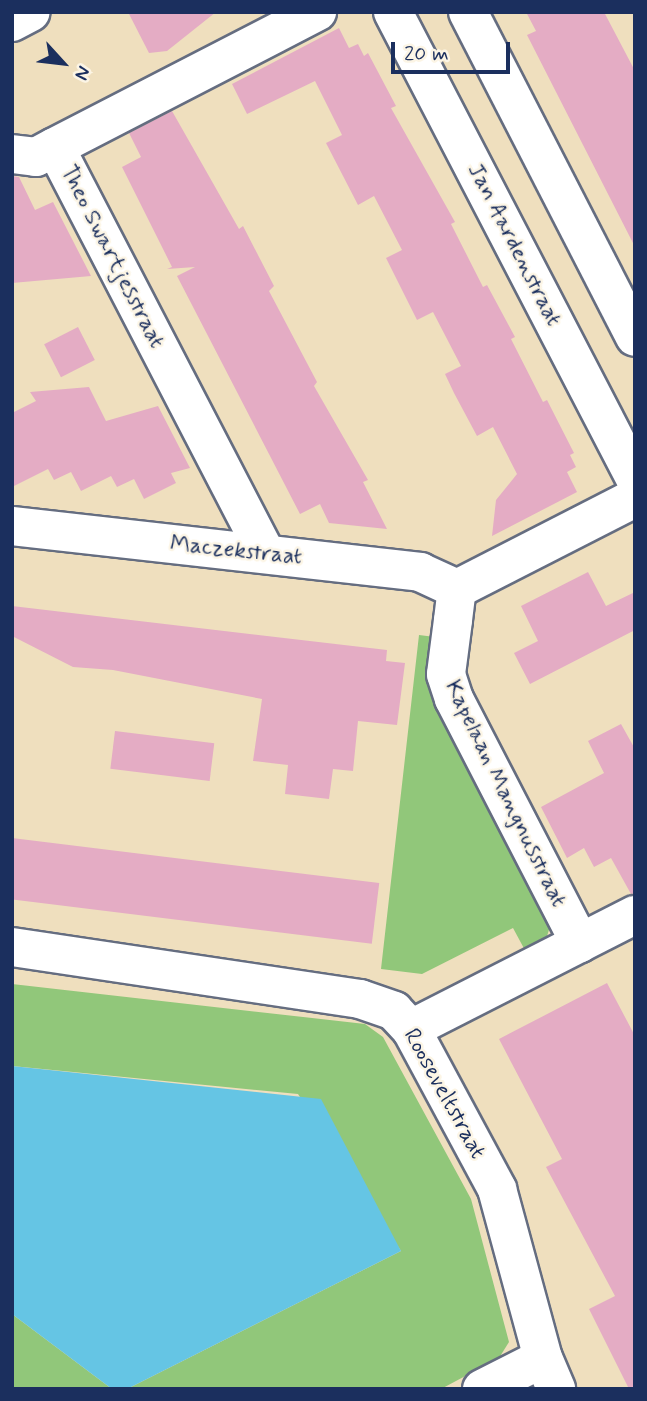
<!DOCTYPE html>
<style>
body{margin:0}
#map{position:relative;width:647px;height:1401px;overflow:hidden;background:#efdfbe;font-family:Mynerve,sans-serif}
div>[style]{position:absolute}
.green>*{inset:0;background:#91c77a}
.water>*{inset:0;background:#65c5e4}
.building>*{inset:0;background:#e4acc4;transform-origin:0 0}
.roads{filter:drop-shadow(2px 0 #656d80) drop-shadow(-2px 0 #656d80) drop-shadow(0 2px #656d80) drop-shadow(0 -2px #656d80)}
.minor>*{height:38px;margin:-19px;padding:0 19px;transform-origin:19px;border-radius:19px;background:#fff}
span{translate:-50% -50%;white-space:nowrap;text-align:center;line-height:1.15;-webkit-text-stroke:5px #fcf5e5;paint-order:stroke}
.street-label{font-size:23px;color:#1b2f5e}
.frame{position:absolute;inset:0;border:14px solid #1b2f5e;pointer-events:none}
.north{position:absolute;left:28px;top:28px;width:70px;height:70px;-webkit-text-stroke:5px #fcf5e5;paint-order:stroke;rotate:117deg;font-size:19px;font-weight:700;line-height:28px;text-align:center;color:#1b2f5e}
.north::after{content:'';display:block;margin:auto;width:24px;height:32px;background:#1b2f5e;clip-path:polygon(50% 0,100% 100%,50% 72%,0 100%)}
.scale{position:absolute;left:391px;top:42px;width:119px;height:32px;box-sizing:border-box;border:4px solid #1b2f5e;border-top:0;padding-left:9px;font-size:21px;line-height:24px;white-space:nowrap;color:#1b2f5e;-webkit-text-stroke:5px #fcf5e5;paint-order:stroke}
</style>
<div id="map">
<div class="green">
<i style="clip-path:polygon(419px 635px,435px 637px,551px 923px,545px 943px,527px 954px,513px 928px,422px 974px,381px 969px)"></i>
<i style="clip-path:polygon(12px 984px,365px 1024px,383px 1037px,471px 1199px,509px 1342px,499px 1358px,441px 1389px,127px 1389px,401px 1251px,298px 1094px,12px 1066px)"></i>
<i style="clip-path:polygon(12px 1314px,112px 1389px,12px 1389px)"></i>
</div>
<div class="water">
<i style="clip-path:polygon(12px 1066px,321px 1099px,401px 1251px,127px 1389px,112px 1389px,12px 1314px)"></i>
</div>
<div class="building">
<i style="clip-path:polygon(128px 12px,216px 12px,167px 51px,149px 53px)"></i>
<i style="clip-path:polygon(526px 12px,604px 12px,635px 71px,635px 247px,527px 35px,536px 31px)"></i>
<i style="clip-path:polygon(339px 28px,349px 48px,358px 44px,364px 56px,368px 53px,396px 106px,391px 108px,455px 222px,451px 224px,483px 287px,487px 285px,515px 337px,511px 339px,543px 402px,547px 400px,574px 453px,570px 455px,576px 467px,567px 472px,577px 492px,492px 536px,496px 500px,517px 474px,493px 427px,477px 436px,454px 393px,445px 374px,461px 366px,433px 312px,417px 320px,386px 258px,402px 250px,374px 196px,358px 205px,326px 143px,342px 135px,315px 81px,247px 114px,232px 84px)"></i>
<i style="clip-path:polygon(172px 111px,239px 229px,243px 226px,274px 286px,269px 291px,317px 382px,314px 386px,368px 480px,363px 482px,387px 529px,329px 523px,320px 504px,300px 514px,177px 276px,195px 267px,167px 269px,172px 267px,122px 167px,141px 157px,129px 133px)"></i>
<i style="clip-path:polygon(12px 176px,19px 177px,35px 210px,53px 202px,91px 276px,12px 283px)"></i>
<i style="left:78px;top:327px;width:37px;height:38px;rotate:63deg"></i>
<i style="clip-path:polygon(89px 387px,106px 421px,158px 406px,190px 468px,171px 473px,176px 483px,144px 499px,134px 479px,117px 487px,111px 476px,81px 491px,71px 472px,54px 480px,48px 469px,12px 487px,12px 413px,36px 401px,30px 392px)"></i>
<i style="clip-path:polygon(588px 572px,606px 606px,635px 592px,635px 630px,530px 684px,514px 653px,538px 641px,521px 606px)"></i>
<i style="clip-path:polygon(12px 606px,387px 650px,386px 661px,405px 663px,397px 725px,358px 721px,353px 771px,333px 769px,329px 799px,285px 794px,288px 765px,253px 761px,262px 699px,113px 670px,73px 667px,12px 636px)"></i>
<i style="clip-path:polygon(621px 724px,635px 749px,635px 893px,631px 894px,611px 858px,594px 867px,584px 848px,567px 858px,541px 807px,604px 773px,588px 741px)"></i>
<i style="left:115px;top:731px;width:100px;height:38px;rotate:7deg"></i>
<i style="left:12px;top:838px;width:370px;height:61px;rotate:7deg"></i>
<i style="clip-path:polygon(607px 983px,635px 1036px,635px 1389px,629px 1389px,589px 1309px,615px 1296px,546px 1167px,562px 1159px,499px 1039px)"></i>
</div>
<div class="roads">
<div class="minor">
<i style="left:393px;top:12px;width:525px;rotate:62.56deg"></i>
<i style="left:468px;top:12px;width:365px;rotate:62.8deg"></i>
<i style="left:12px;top:22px;width:21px;rotate:-28deg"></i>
<i style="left:12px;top:154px;width:24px;rotate:7deg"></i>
<i style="left:36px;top:157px;width:21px;rotate:-28deg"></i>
<i style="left:12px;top:526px;width:411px;rotate:6.4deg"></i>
<i style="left:420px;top:572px;width:41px;rotate:24.7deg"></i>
<i style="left:266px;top:554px;width:458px;rotate:-117.4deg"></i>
<i style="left:55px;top:147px;width:295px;rotate:-27.3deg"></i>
<i style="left:580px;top:943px;width:275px;rotate:-117.3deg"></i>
<i style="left:454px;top:699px;width:26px;rotate:-108deg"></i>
<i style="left:446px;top:674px;width:54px;rotate:-82.6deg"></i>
<i style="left:453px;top:620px;width:31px;rotate:-83deg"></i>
<i style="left:457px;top:589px;width:200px;rotate:-27.1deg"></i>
<i style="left:12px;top:947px;width:352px;rotate:8.5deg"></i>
<i style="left:360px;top:999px;width:36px;rotate:19deg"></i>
<i style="left:394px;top:1011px;width:25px;rotate:47deg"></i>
<i style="left:411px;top:1029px;width:182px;rotate:61.7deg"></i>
<i style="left:497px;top:1189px;width:175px;rotate:74.8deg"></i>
<i style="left:543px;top:1358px;width:34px;rotate:67deg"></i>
<i style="left:411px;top:1029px;width:251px;rotate:-27deg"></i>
<i style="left:482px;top:1389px;width:68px;rotate:-26.9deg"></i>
</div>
</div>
<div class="street-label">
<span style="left:514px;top:245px;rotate:63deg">Jan Aardenstraat</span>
<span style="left:112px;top:257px;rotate:63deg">Theo Swartjesstraat</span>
<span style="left:236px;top:551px;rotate:6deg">Maczekstraat</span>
<span style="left:505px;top:794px;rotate:64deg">Kapelaan Mangnusstraat</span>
<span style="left:444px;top:1094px;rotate:61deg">Rooseveltstraat</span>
</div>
<div class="frame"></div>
<div class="north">N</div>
<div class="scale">20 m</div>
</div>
